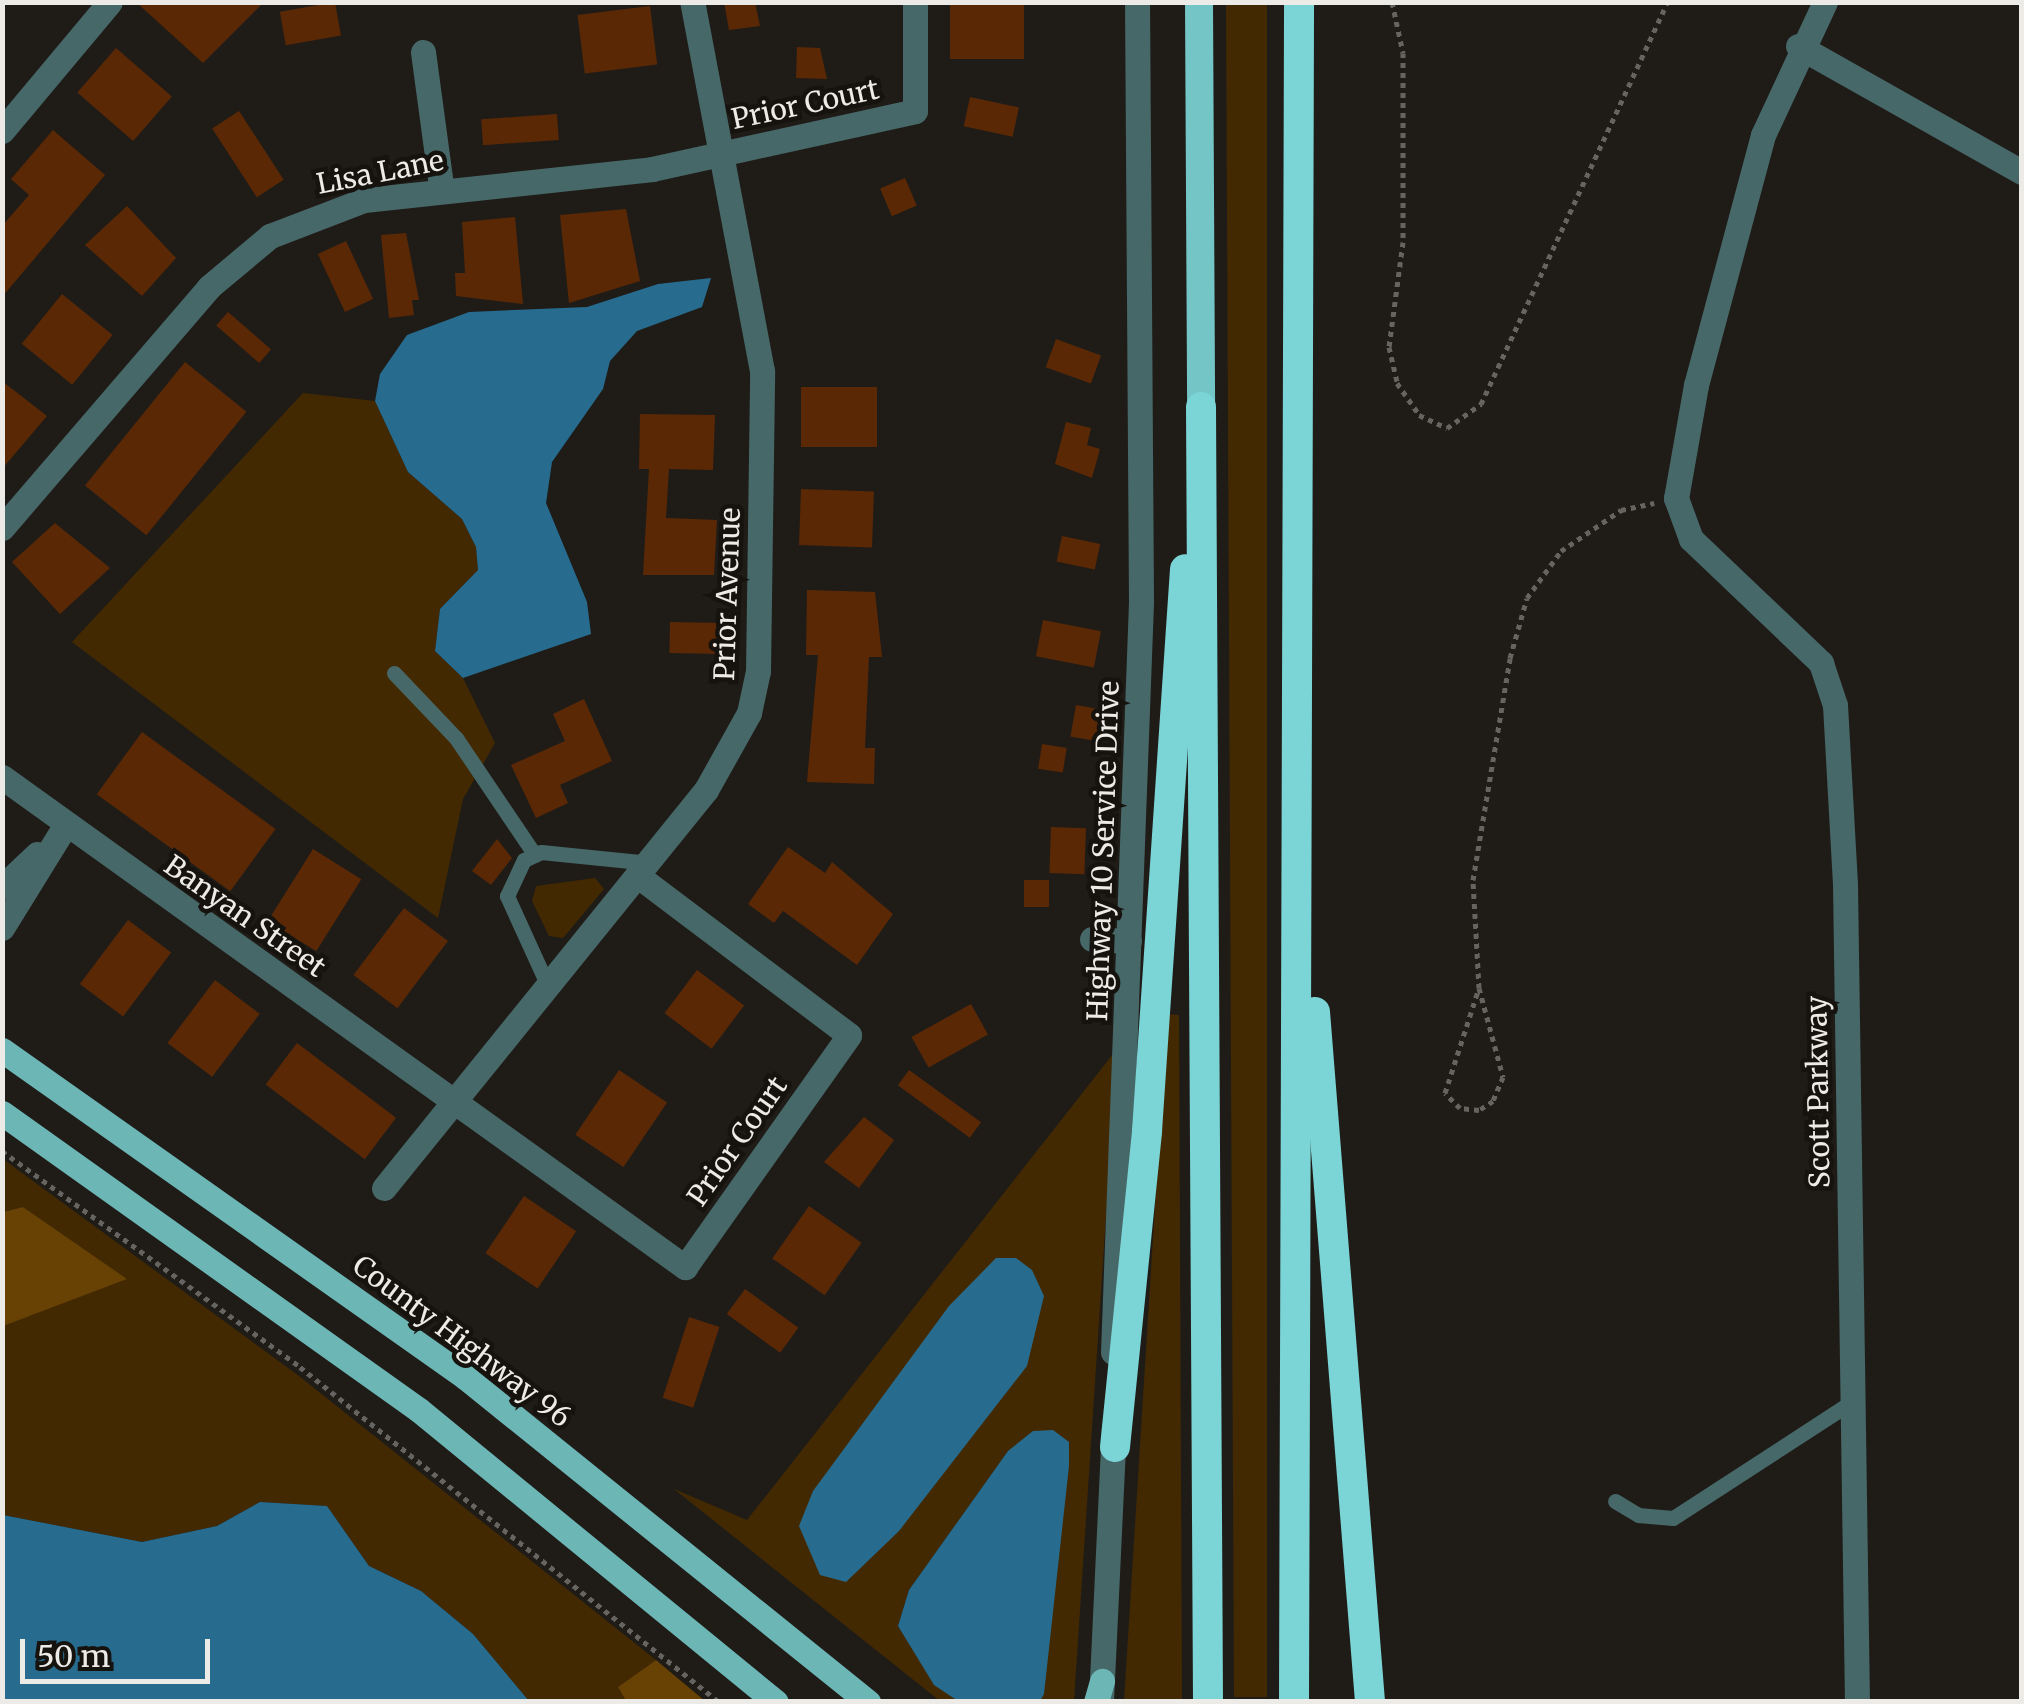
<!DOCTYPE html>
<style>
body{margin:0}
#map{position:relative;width:2024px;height:1704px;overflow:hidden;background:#1f1c18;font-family:Merriweather,serif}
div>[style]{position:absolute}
.green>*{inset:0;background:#432902}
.forest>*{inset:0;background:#684204}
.water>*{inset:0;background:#276c8e}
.building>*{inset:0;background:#5b2805;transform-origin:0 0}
.path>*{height:5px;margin-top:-2.5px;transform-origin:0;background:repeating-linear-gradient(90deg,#666460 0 5px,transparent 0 10px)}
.service>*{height:15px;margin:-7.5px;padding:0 7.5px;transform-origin:7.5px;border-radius:7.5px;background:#476868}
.minor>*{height:25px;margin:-12.5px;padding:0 12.5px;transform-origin:12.5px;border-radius:12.5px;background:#476868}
.primary>*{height:25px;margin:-12.5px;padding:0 12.5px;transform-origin:12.5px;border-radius:12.5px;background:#6db6b6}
.trunk>*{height:28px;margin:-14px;padding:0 14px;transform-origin:14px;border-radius:14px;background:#74c5c6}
.motorway>*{height:30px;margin:-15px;padding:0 15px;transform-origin:15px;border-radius:15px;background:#7bd4d5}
span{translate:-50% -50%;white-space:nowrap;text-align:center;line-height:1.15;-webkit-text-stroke:9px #16130f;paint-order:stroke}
.street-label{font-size:28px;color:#edebe8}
.frame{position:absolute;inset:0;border:5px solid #edebe8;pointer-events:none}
.scale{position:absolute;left:20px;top:1639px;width:190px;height:45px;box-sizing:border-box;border:5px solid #edebe8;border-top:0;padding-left:12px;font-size:30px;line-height:35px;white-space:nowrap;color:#edebe8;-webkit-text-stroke:8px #16130f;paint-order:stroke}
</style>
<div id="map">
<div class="green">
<i style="clip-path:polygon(1226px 3px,1267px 3px,1267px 1697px,1234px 1697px)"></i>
<i style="clip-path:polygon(303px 393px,375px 401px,408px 472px,462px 519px,476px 547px,478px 570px,440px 609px,435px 651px,463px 678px,495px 743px,463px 799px,438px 918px,72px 642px)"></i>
<i style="clip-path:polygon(595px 878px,604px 889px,563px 938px,549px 936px,532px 901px,536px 886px)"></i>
<i style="clip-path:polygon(1167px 1014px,1179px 1015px,1182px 1701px,1124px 1702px)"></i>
<i style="clip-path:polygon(1117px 1049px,1074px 1701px,1040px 1701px,1069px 1443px,1008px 1451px,909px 1590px,898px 1626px,934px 1684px,958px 1701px,940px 1701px,674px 1489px,747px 1520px)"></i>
<i style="clip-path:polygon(3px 1159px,299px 1376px,656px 1660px,618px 1687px,626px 1701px,529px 1701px,473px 1634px,421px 1591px,369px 1566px,327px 1506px,260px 1502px,217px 1526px,142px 1542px,3px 1515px,2px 1326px,126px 1279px,23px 1207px,3px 1212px)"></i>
</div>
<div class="forest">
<i style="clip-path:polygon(23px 1207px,127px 1279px,3px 1326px,3px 1212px)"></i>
<i style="clip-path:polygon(656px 1660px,705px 1701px,626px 1701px,618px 1687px)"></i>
</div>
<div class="water">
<i style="clip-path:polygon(711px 278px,702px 307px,637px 331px,610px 361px,603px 389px,552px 462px,546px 503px,587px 602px,591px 634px,463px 678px,435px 651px,440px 609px,478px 570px,476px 547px,462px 519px,408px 472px,375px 401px,380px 374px,407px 335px,469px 312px,587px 307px,658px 284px)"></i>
<i style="clip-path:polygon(996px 1258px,1016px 1258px,1032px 1270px,1044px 1296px,1027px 1366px,899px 1531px,846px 1582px,820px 1575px,799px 1526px,813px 1491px,949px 1306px)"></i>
<i style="clip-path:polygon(1053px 1430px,1069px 1442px,1069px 1466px,1044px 1694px,1040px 1701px,958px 1701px,934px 1685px,898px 1626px,909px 1590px,1008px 1451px,1033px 1431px)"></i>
<i style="clip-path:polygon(260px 1502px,327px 1506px,369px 1566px,421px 1591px,473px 1634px,529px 1701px,3px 1701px,3px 1515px,142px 1542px,217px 1526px)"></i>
</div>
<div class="building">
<i style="clip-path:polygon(136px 2px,264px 2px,203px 63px)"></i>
<i style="left:335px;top:2px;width:34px;height:56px;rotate:80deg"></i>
<i style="clip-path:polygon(724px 2px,755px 2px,760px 26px,729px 30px)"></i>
<i style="left:950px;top:2px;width:74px;height:57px"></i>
<i style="left:650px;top:6px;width:59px;height:73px;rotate:83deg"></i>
<i style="clip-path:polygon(797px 47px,820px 48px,827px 79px,796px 78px)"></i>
<i style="left:116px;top:48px;width:74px;height:59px;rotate:41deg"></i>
<i style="left:970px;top:97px;width:50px;height:30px;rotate:12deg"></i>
<i style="left:239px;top:111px;width:82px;height:32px;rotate:57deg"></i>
<i style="left:557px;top:114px;width:26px;height:76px;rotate:86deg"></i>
<i style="clip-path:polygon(53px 130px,105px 175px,2px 297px,2px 226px,29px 195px,11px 179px)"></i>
<i style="left:905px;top:178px;width:30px;height:27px;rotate:67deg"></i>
<i style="clip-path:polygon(127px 206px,176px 258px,142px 296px,85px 245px)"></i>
<i style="clip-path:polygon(626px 209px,640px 281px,569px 303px,560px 215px)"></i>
<i style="clip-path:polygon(515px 217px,523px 304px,456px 296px,455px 273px,465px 273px,462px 222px)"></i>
<i style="clip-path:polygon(406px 233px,419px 300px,412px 300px,414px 315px,389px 318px,381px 235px)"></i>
<i style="left:346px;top:241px;width:64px;height:31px;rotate:65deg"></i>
<i style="left:62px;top:294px;width:65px;height:64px;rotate:39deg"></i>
<i style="left:228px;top:312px;width:57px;height:18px;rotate:41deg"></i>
<i style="left:1056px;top:339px;width:48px;height:30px;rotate:20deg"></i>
<i style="left:185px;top:362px;width:79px;height:159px;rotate:39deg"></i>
<i style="clip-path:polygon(2px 381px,47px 416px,2px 469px)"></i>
<i style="left:801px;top:387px;width:76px;height:60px"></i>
<i style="clip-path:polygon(640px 414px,715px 415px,713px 470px,669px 469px,666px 518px,717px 520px,714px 575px,643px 575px,649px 469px,639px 469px)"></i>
<i style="clip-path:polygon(1066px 422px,1091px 428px,1087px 445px,1100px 449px,1092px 478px,1055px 464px)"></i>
<i style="left:801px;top:489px;width:73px;height:56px;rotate:2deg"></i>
<i style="clip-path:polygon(55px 523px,110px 568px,60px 614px,12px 562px)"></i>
<i style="left:1062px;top:536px;width:39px;height:26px;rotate:12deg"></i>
<i style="clip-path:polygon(807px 590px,875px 592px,882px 657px,869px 657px,865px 748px,875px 748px,874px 784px,807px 782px,818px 655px,806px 655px)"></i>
<i style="left:1043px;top:620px;width:59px;height:37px;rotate:11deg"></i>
<i style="left:670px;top:622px;width:52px;height:31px;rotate:1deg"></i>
<i style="clip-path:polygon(584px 699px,612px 761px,560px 785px,568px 803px,536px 818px,511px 765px,565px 741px,553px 714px)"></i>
<i style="left:1076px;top:705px;width:27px;height:32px;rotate:10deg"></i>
<i style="left:142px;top:732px;width:165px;height:77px;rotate:36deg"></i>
<i style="left:1042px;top:744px;width:25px;height:25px;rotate:9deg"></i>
<i style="left:1051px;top:827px;width:35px;height:46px;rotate:2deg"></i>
<i style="clip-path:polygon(497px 839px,512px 858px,491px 885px,472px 871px)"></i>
<i style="clip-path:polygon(788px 847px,825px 873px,832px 862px,893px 914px,857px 965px,783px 911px,774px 923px,748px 904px)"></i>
<i style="left:313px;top:849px;width:57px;height:85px;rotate:32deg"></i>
<i style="left:1024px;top:880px;width:25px;height:27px"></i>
<i style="left:404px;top:908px;width:55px;height:84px;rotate:37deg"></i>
<i style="left:128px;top:920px;width:54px;height:80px;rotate:37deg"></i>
<i style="left:697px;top:970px;width:59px;height:54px;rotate:37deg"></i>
<i style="left:215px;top:980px;width:56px;height:79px;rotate:37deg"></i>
<i style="left:971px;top:1004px;width:35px;height:68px;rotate:61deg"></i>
<i style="left:297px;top:1043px;width:124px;height:52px;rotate:37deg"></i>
<i style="left:619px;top:1070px;width:58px;height:78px;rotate:34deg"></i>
<i style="left:909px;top:1070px;width:89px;height:19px;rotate:36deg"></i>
<i style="clip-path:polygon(864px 1117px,894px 1140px,859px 1188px,824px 1162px)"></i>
<i style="left:524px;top:1196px;width:63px;height:69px;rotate:34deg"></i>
<i style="left:809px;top:1206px;width:64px;height:64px;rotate:35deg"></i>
<i style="left:745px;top:1289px;width:66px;height:31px;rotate:36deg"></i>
<i style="left:689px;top:1317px;width:32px;height:85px;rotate:18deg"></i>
</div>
<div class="path">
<i style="left:1392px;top:2px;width:52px;rotate:77.8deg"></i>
<i style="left:1403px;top:53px;width:189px;rotate:90deg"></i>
<i style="left:1403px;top:242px;width:106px;rotate:97.6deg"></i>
<i style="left:1389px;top:347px;width:37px;rotate:77deg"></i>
<i style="left:1397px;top:383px;width:39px;rotate:55deg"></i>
<i style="left:1419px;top:415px;width:31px;rotate:25deg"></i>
<i style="left:1447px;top:428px;width:42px;rotate:-35.2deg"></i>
<i style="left:1481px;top:404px;width:443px;rotate:-65.1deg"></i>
<i style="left:1479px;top:988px;width:92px;rotate:74.9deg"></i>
<i style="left:1503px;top:1077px;width:26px;rotate:113deg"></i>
<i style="left:1493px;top:1101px;width:17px;rotate:147deg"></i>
<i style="left:1479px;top:1110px;width:19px;rotate:-174deg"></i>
<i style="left:1460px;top:1108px;width:21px;rotate:-135deg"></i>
<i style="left:1445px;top:1093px;width:110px;rotate:-72.1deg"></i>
<i style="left:1479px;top:988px;width:108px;rotate:-93.2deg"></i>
<i style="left:1473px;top:880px;width:225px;rotate:-80.5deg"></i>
<i style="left:1510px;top:658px;width:62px;rotate:-74.2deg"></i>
<i style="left:1527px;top:598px;width:58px;rotate:-54.1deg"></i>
<i style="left:1561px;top:551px;width:73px;rotate:-34.3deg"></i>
<i style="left:1621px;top:510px;width:34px;rotate:-12deg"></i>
<i style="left:2px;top:1151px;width:368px;rotate:35.9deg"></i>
<i style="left:300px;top:1367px;width:536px;rotate:38.64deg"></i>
</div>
<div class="service">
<i style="left:394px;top:673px;width:90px;rotate:46.4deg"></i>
<i style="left:456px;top:738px;width:141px;rotate:56deg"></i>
<i style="left:548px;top:986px;width:99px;rotate:-114.5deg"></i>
<i style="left:507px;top:896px;width:40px;rotate:-65deg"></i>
<i style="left:524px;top:860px;width:19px;rotate:-25deg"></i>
<i style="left:541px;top:852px;width:109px;rotate:5.8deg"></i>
<i style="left:1615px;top:1501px;width:27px;rotate:31deg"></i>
<i style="left:1638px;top:1515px;width:35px;rotate:5deg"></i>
<i style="left:1673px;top:1518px;width:215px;rotate:-33deg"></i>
</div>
<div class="minor">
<i style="left:1825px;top:2px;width:147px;rotate:115deg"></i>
<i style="left:1763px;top:135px;width:259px;rotate:105deg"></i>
<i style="left:1696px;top:385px;width:115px;rotate:100deg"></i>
<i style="left:1676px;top:498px;width:44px;rotate:69.9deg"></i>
<i style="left:1691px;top:539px;width:180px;rotate:43.6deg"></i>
<i style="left:1821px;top:663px;width:44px;rotate:71.6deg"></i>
<i style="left:1835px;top:705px;width:179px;rotate:86.8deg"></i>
<i style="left:1845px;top:884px;width:818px;rotate:89.16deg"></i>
<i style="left:1798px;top:46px;width:257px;rotate:29.4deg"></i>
<i style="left:423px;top:52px;width:135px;rotate:82.3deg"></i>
<i style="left:2px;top:131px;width:168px;rotate:-50.1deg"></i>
<i style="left:2px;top:528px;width:318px;rotate:-49.3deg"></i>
<i style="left:209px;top:287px;width:80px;rotate:-39.9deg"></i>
<i style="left:270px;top:236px;width:101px;rotate:-21deg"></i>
<i style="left:364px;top:200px;width:290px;rotate:-6.1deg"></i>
<i style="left:652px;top:169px;width:269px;rotate:-12.4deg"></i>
<i style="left:915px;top:111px;width:109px;rotate:-90deg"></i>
<i style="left:2px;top:777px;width:841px;rotate:35.66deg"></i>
<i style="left:685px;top:1267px;width:284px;rotate:-54.7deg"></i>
<i style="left:849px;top:1035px;width:264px;rotate:-143deg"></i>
<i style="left:2px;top:887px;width:48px;rotate:-43.3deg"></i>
<i style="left:2px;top:928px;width:120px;rotate:-58.3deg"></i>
<i style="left:1092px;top:939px;width:37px;rotate:3deg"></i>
<i style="left:384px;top:1188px;width:512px;rotate:-51.03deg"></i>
<i style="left:706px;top:790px;width:88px;rotate:-60.8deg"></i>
<i style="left:749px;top:713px;width:43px;rotate:-77.9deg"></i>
<i style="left:758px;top:671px;width:300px;rotate:-89.2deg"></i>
<i style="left:762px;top:371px;width:376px;rotate:-100.7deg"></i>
<i style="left:1113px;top:1352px;width:752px;rotate:-87.86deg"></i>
<i style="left:1141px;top:601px;width:599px;rotate:-90.38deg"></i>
<i style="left:1101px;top:1701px;width:274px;rotate:-87.3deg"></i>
</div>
<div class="primary">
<i style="left:2px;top:1050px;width:567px;rotate:35.23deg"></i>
<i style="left:465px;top:1377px;width:518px;rotate:38.88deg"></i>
<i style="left:2px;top:1113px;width:512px;rotate:35.46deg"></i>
<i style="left:419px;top:1410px;width:461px;rotate:39.3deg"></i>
<i style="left:1096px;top:1702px;width:22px;rotate:-74deg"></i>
</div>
<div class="trunk">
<i style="left:1199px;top:2px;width:405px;rotate:89.7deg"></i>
</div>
<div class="motorway">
<i style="left:1201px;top:407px;width:1295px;rotate:89.69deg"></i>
<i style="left:1315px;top:1012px;width:692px;rotate:85.44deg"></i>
<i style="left:1115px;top:1447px;width:318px;rotate:-84.2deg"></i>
<i style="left:1147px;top:1131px;width:563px;rotate:-86.13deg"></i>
<i style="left:1294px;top:1702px;width:1700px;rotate:-89.83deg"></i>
</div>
<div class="street-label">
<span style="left:805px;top:104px;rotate:-12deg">Prior Court</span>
<span style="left:380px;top:172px;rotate:-11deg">Lisa Lane</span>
<span style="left:727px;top:594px;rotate:-88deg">Prior Avenue</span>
<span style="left:1103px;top:851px;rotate:-88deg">Highway 10 Service Drive</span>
<span style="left:245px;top:916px;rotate:35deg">Banyan Street</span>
<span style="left:1818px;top:1092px;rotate:-91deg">Scott Parkway</span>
<span style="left:737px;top:1141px;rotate:-55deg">Prior Court</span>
<span style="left:462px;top:1341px;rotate:37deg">County Highway 96</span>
</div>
<div class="frame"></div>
<div class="scale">50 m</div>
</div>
